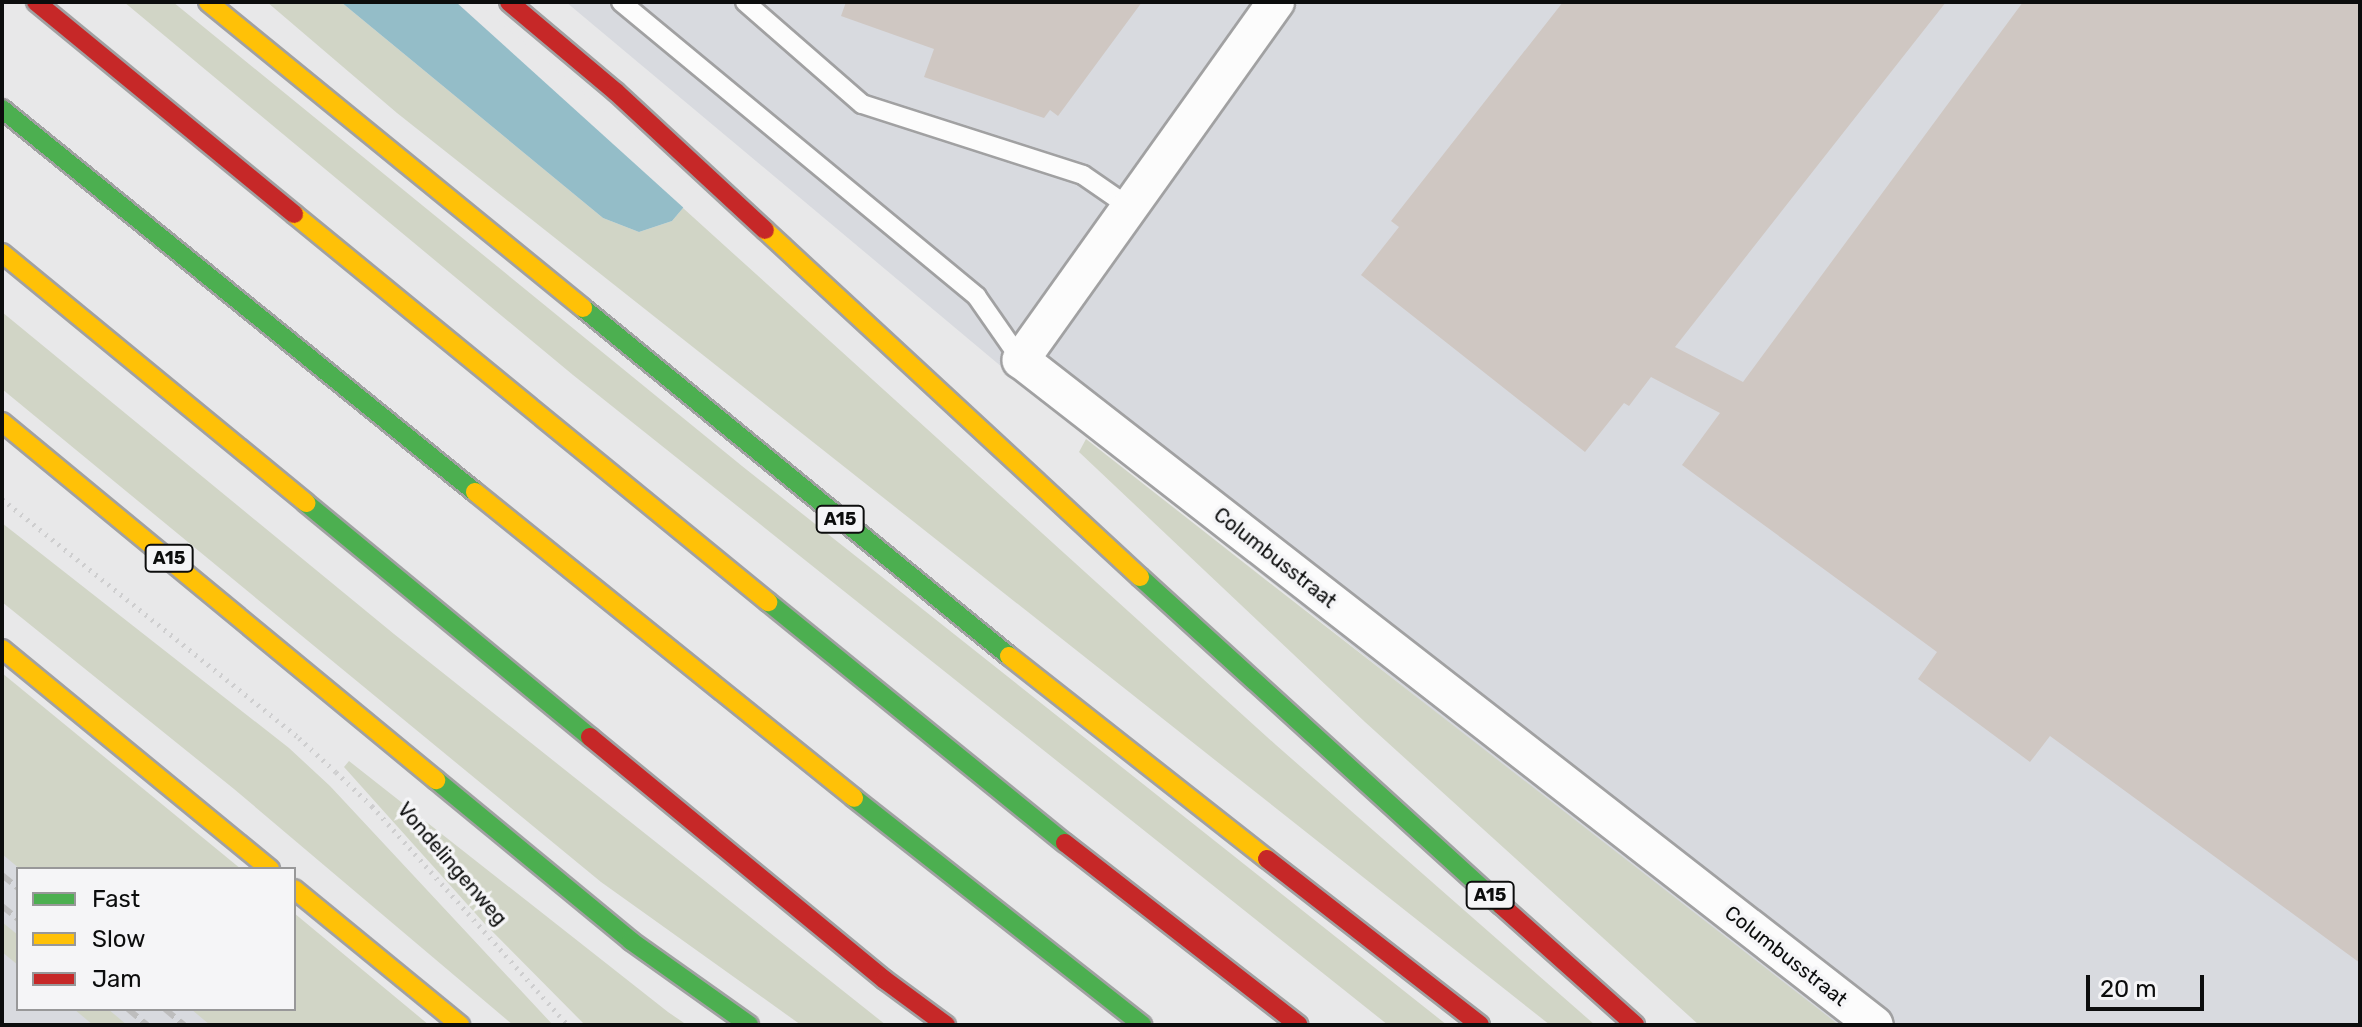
<!DOCTYPE html>
<style>
body{margin:0}
#map{position:relative;width:2362px;height:1027px;overflow:hidden;background:#e8e8e9;font-family:Rubik,sans-serif}
div>[style]{position:absolute}
.built>*{inset:0;background:#d8dadf}
.green>*{inset:0;background:#d1d5c6}
.water>*{inset:0;background:#94bdc8}
.pier>*{inset:0;background:#e8e8e9}
.building>*{inset:0;background:#cfc7c2}
.path>*{height:5px;margin-top:-2.5px;transform-origin:0;background:repeating-linear-gradient(90deg,#cececf 0 2px,transparent 0 8px)}
.roads{filter:drop-shadow(2px 0 #a1a1a2) drop-shadow(-2px 0 #a1a1a2) drop-shadow(0 2px #a1a1a2) drop-shadow(0 -2px #a1a1a2)}
.lane>*{height:18px;margin:-9px;padding:0 9px;transform-origin:9px;border-radius:9px;background:#fcfcfc}
.street>*{height:36px;margin:-18px;padding:0 18px;transform-origin:18px;border-radius:18px;background:#fcfcfc}
.fast>*{height:18px;margin:-9px;padding:0 9px;transform-origin:9px;border-radius:9px;background:#4caf50}
.slow>*{height:18px;margin:-9px;padding:0 9px;transform-origin:9px;border-radius:9px;background:#ffc107}
.jam>*{height:18px;margin:-9px;padding:0 9px;transform-origin:9px;border-radius:9px;background:#c62828}
.rail>*{height:6px;margin-top:-3px;transform-origin:0;background:repeating-linear-gradient(90deg,#bebebe 0 12px,transparent 0 18px)}
span{translate:-50% -50%;white-space:nowrap;text-align:center;line-height:1.15;-webkit-text-stroke:7px #f5f5f7;paint-order:stroke}
.shield-label span{padding:2px 6px;background:#f5f5f7;border:2px solid;border-radius:6px;-webkit-text-stroke-width:0}
.shield-label{font-size:18px;color:#0c0d0d;font-weight:700}
.street-label{font-size:20px;color:#0c0d0d}
.frame{position:absolute;inset:0;border:4px solid #0c0d0d;pointer-events:none}
.legend{position:absolute;left:16px;top:867px;width:280px;height:144px;box-sizing:border-box;background:#f5f5f7;border:2px solid #989899;margin:0;padding:10px 14px;list-style:none;font-size:24px;color:#0c0d0d}
.legend li{display:flex;align-items:center;gap:16px;height:40px}
.legend b{width:40px;border:2px solid #989899}
.scale{position:absolute;left:2086px;top:975px;width:118px;height:36px;box-sizing:border-box;border:4px solid #0c0d0d;border-top:0;padding-left:10px;font-size:24px;line-height:28px;white-space:nowrap;color:#0c0d0d;-webkit-text-stroke:6px #f5f5f7;paint-order:stroke}
</style>
<div id="map">
<div class="built">
<i style="clip-path:polygon(566px 2px,2360px 2px,2360px 1025px,1825px 1025px,1783px 987px,1051px 408px)"></i>
<i style="clip-path:polygon(2px 831px,49px 869px,18px 869px,18px 1009px,221px 1009px,241px 1025px,2px 1025px)"></i>
</div>
<div class="green">
<i style="clip-path:polygon(124px 2px,173px 2px,742px 466px,1447px 1025px,1388px 1025px,573px 375px)"></i>
<i style="clip-path:polygon(267px 2px,341px 2px,603px 218px,639px 232px,672px 221px,683px 208px,1276px 745px,1595px 1025px,1550px 1025px,397px 113px)"></i>
<i style="clip-path:polygon(2px 312px,394px 634px,886px 1025px,801px 1025px,601px 882px,2px 389px)"></i>
<i style="clip-path:polygon(1086px 439px,1275px 587px,1839px 1025px,1699px 1025px,1365px 722px,1079px 452px)"></i>
<i style="clip-path:polygon(2px 523px,289px 748px,330px 786px,553px 1025px,513px 1025px,234px 789px,2px 602px)"></i>
<i style="clip-path:polygon(2px 673px,241px 869px,20px 869px,2px 854px)"></i>
<i style="clip-path:polygon(349px 761px,668px 1012px,687px 1025px,585px 1025px,484px 923px,344px 767px)"></i>
<i style="clip-path:polygon(294px 913px,429px 1025px,210px 1025px,191px 1009px,294px 1009px)"></i>
<i style="clip-path:polygon(2px 922px,18px 935px,18px 965px,2px 952px)"></i>
<i style="clip-path:polygon(74px 1009px,108px 1009px,127px 1025px,93px 1025px)"></i>
</div>
<div class="water">
<i style="clip-path:polygon(341px 2px,470px 2px,690px 188px,683px 208px,672px 221px,639px 232px,603px 218px)"></i>
</div>
<div class="pier">
<i style="clip-path:polygon(456px 2px,476px 2px,692px 185px,686px 210px)"></i>
</div>
<div class="building">
<i style="clip-path:polygon(846px 2px,1142px 2px,1058px 116px,1050px 110px,1044px 118px,924px 77px,934px 49px,841px 16px)"></i>
<i style="clip-path:polygon(1563px 2px,1946px 2px,1675px 347px,1743px 382px,2023px 2px,2360px 2px,2360px 963px,2050px 736px,2030px 762px,1918px 679px,1937px 652px,1682px 465px,1720px 413px,1651px 377px,1629px 406px,1624px 403px,1585px 452px,1361px 275px,1399px 227px,1391px 221px)"></i>
</div>
<div class="path">
<i style="left:2px;top:499px;width:381px;rotate:38.8deg"></i>
<i style="left:299px;top:738px;width:50px;rotate:42.6deg"></i>
<i style="left:336px;top:772px;width:50px;rotate:43.4deg"></i>
<i style="left:372px;top:806px;width:294px;rotate:48.2deg"></i>
</div>
<div class="roads">
<div class="lane">
<i style="left:621px;top:2px;width:462px;rotate:39.6deg"></i>
<i style="left:977px;top:297px;width:77px;rotate:55.1deg"></i>
<i style="left:745px;top:2px;width:155px;rotate:41.1deg"></i>
<i style="left:862px;top:104px;width:232px;rotate:17.8deg"></i>
<i style="left:1083px;top:175px;width:55px;rotate:34.6deg"></i>
</div>
<div class="street">
<i style="left:1276px;top:2px;width:440px;rotate:125.5deg"></i>
<i style="left:1021px;top:360px;width:1082px;rotate:37.91deg"></i>
</div>
<div class="fast">
<i style="left:2px;top:109px;width:609px;rotate:39deg"></i>
<i style="left:583px;top:308px;width:550px;rotate:39.25deg"></i>
<i style="left:306px;top:503px;width:368px;rotate:39.5deg"></i>
<i style="left:1140px;top:577px;width:488px;rotate:42.3deg"></i>
<i style="left:768px;top:602px;width:382px;rotate:39.1deg"></i>
<i style="left:436px;top:780px;width:253px;rotate:39.5deg"></i>
<i style="left:631px;top:941px;width:145px;rotate:35.4deg"></i>
<i style="left:854px;top:798px;width:367px;rotate:38.2deg"></i>
</div>
<div class="slow">
<i style="left:208px;top:2px;width:484px;rotate:39.2deg"></i>
<i style="left:294px;top:214px;width:613px;rotate:39.3deg"></i>
<i style="left:765px;top:230px;width:511px;rotate:42.78deg"></i>
<i style="left:2px;top:253px;width:394px;rotate:39.4deg"></i>
<i style="left:2px;top:422px;width:563px;rotate:39.52deg"></i>
<i style="left:475px;top:492px;width:487px;rotate:38.9deg"></i>
<i style="left:2px;top:649px;width:347px;rotate:39.4deg"></i>
<i style="left:1009px;top:656px;width:328px;rotate:38.2deg"></i>
<i style="left:294px;top:889px;width:215px;rotate:39.3deg"></i>
</div>
<div class="jam">
<i style="left:36px;top:2px;width:334px;rotate:39.4deg"></i>
<i style="left:509px;top:2px;width:140px;rotate:40.1deg"></i>
<i style="left:616px;top:92px;width:203px;rotate:42.8deg"></i>
<i style="left:590px;top:737px;width:382px;rotate:39.5deg"></i>
<i style="left:885px;top:980px;width:76px;rotate:36.4deg"></i>
<i style="left:1065px;top:843px;width:296px;rotate:37.9deg"></i>
<i style="left:1267px;top:859px;width:270px;rotate:37.9deg"></i>
<i style="left:1501px;top:905px;width:180px;rotate:41.8deg"></i>
</div>
</div>
<div class="rail">
<i style="left:2px;top:875px;width:21px;rotate:39deg"></i>
<i style="left:2px;top:906px;width:21px;rotate:39deg"></i>
<i style="left:128px;top:1009px;width:25px;rotate:40deg"></i>
<i style="left:165px;top:1009px;width:25px;rotate:40deg"></i>
</div>
<div class="shield-label">
<span style="left:840px;top:519px">A15</span>
<span style="left:169px;top:558px">A15</span>
<span style="left:1490px;top:895px">A15</span>
</div>
<div class="street-label">
<span style="left:1275px;top:558px;rotate:38deg">Columbusstraat</span>
<span style="left:452px;top:864px;rotate:49deg">Vondelingenweg</span>
<span style="left:1786px;top:956px;rotate:38deg">Columbusstraat</span>
</div>
<div class="frame"></div>
<ul class="legend">
<li><b style="height:10px;background:#4caf50"></b>Fast</li>
<li><b style="height:10px;background:#ffc107"></b>Slow</li>
<li><b style="height:10px;background:#c62828"></b>Jam</li>
</ul>
<div class="scale">20 m</div>
</div>
